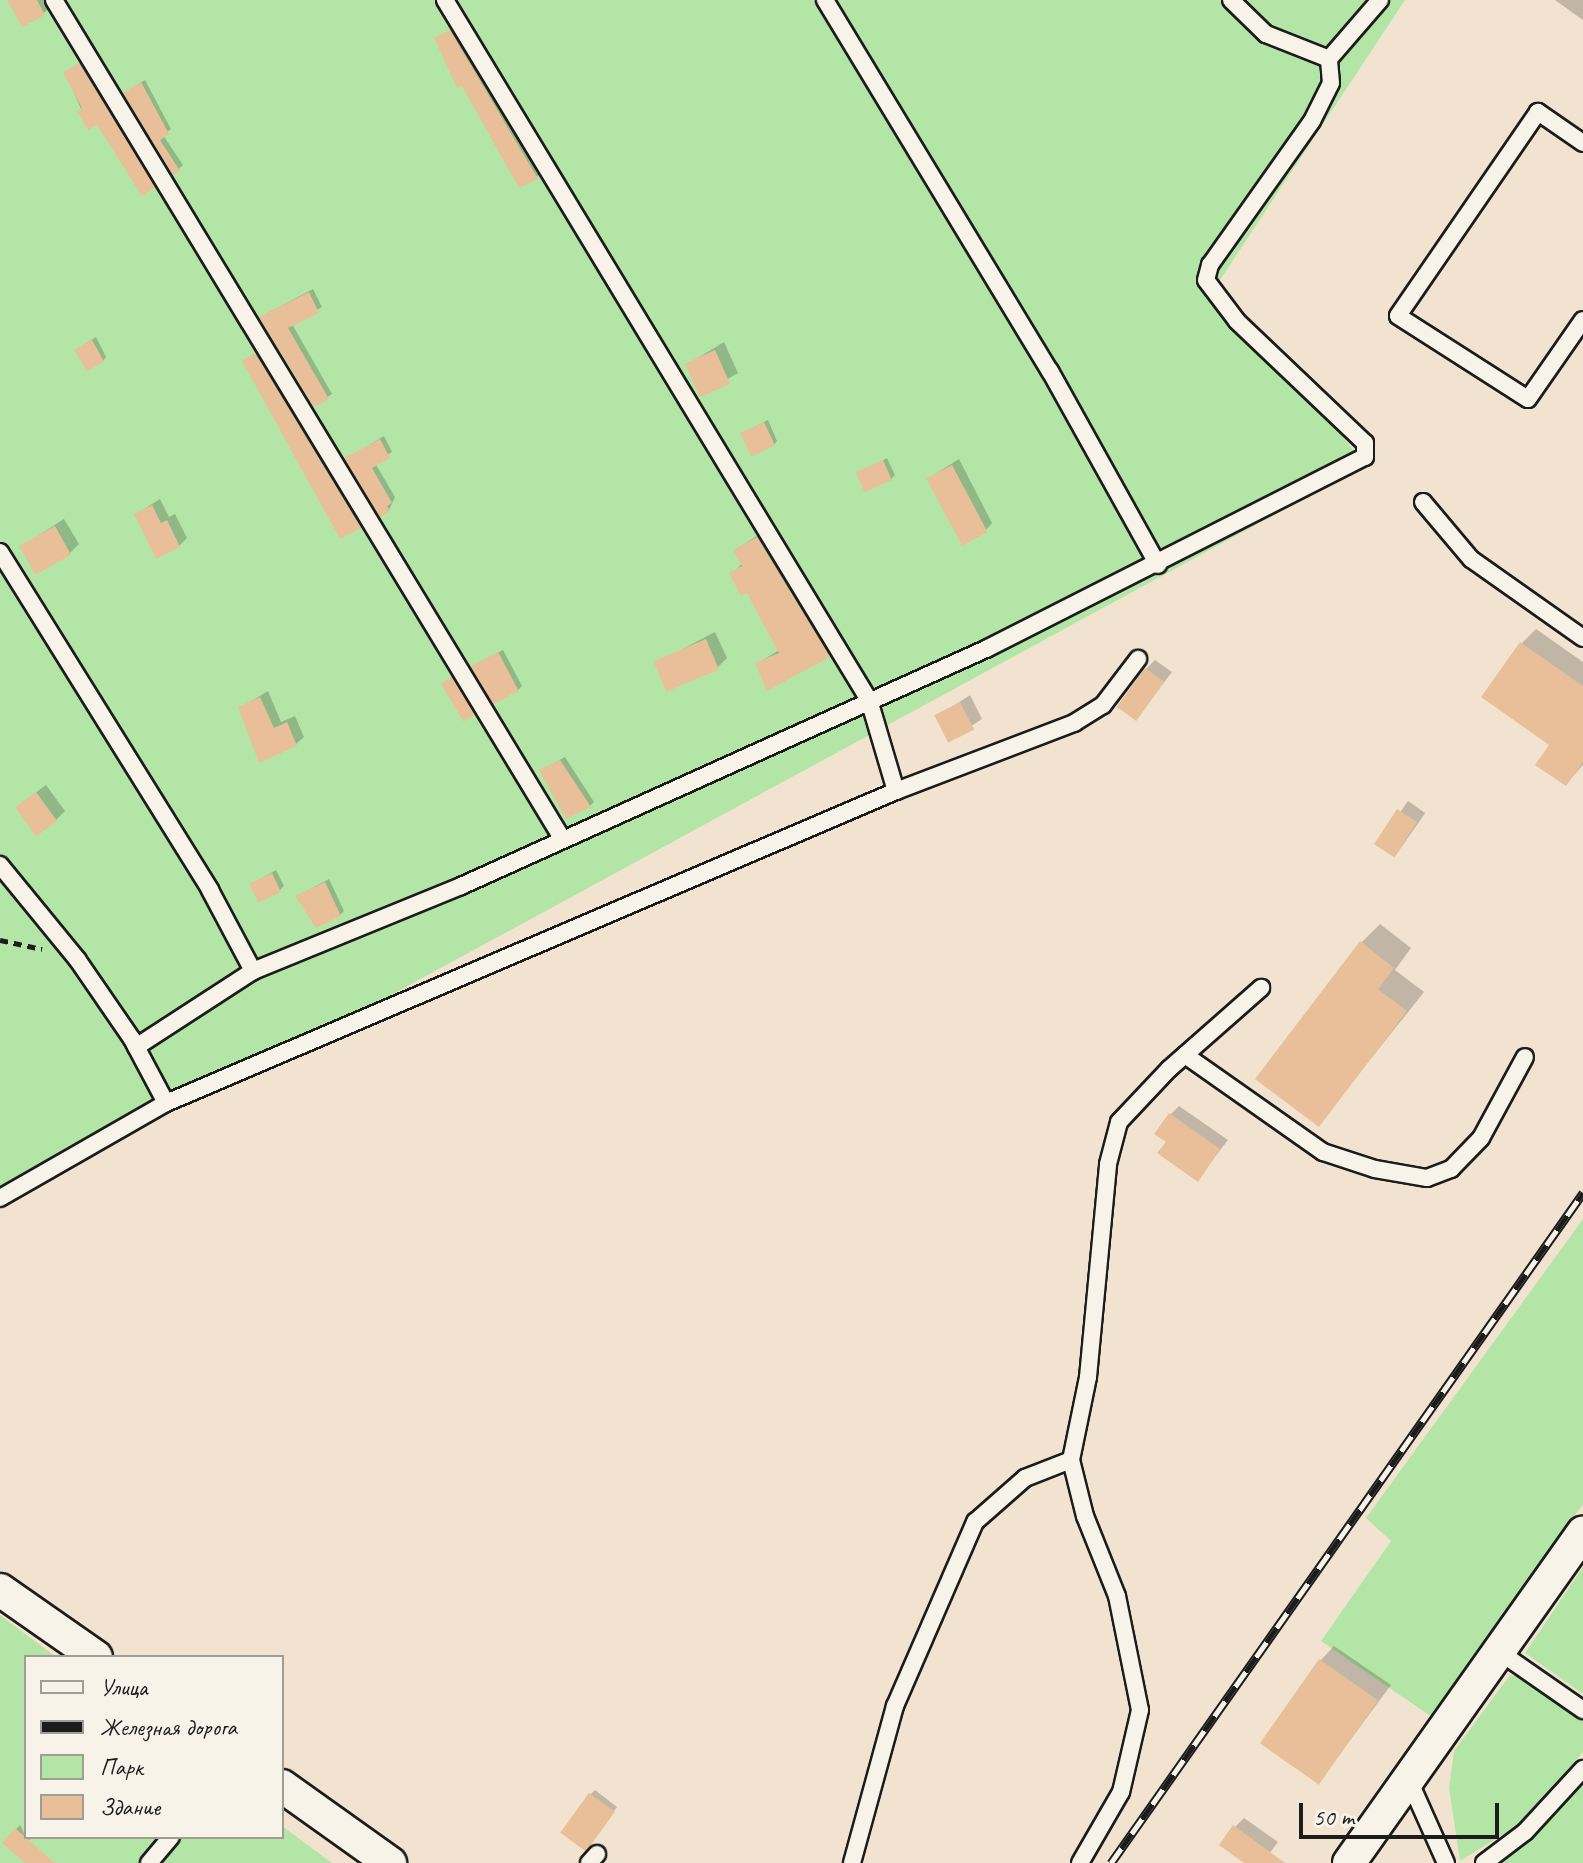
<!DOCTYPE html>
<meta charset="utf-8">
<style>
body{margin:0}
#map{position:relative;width:1583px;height:1863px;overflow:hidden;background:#f2e3d0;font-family:Caveat,sans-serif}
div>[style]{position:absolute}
.green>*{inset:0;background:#b3e6a6}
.shadow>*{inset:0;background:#0003;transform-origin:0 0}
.building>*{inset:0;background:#e8bf98;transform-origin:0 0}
.path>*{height:5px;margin-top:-2.5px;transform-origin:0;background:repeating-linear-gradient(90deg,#1c1c1c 0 8px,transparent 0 14px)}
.roads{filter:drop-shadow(2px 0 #1c1c1c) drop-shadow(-2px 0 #1c1c1c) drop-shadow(0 2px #1c1c1c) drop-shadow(0 -2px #1c1c1c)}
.service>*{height:16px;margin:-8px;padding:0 8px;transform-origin:8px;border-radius:8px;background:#f7f3e8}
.minor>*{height:32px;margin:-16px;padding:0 16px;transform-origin:16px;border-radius:16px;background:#f7f3e8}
.rail>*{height:9px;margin-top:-4.5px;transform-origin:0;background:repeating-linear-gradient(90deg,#f7f3e8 0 18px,#1c1c1c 0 36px);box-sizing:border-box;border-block:2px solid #1c1c1c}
span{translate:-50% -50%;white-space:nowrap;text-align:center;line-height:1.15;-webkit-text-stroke:6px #f7f3e8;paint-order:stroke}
.legend{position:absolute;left:24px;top:1655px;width:260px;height:184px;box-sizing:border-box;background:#f7f3e8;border:2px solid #9f9d96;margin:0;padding:10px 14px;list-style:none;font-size:24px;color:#1c1c1c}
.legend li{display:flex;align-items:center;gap:16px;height:40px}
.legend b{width:40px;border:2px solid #9f9d96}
.scale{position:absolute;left:1299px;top:1803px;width:200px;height:36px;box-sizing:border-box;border:4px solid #1c1c1c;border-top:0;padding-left:10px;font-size:24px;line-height:28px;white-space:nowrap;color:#1c1c1c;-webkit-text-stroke:6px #f7f3e8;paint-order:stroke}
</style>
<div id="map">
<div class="green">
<i style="clip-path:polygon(0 0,1405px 0,1216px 286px,1366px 465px,266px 1063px,0 1190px)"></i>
<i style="clip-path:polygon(1583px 1219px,1583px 1504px,1432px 1717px,1321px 1641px,1391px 1541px,1366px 1518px)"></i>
<i style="clip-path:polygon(1583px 1567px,1583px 1694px,1525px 1653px)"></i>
<i style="clip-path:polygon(0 1615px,56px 1657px,26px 1657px,26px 1837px,282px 1837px,282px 1826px,332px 1863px,0 1863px)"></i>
<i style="clip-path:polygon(1510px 1675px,1526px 1678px,1583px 1720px,1583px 1752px,1520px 1824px,1460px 1861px,1449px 1788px,1454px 1751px)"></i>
<i style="clip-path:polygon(1583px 1782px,1583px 1863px,1496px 1863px,1555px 1814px)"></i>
</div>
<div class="shadow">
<i style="clip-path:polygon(12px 0,52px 0,53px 4px,44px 13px)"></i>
<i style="clip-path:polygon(1555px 0,1583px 0,1583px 20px)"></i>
<i style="clip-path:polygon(455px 28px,541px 173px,537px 177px,436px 39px)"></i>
<i style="clip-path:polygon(84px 60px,157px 182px,153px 186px,98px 122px,89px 127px,65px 72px)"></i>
<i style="clip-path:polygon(145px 80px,171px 129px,163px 135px,183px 165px,174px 173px,130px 89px)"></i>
<i style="clip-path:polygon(313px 289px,322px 307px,292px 324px,332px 394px,315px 405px,266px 314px)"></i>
<i style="clip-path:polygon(96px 337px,106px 357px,103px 361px,76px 350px)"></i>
<i style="clip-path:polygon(724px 342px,738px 373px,702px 394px,688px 364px)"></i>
<i style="clip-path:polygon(260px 351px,364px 522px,360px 526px,248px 358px)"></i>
<i style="clip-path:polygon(768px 420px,777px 441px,774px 445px,742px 433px)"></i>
<i style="clip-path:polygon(384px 436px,392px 452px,375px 463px,395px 497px,389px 510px,347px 458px)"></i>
<i style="clip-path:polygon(887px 458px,895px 475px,891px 479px,859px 473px)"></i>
<i style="clip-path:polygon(959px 459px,992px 523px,986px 530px,929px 478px)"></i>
<i style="clip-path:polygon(160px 499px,169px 517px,175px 514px,187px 538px,179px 546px,136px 514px)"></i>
<i style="clip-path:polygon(64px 519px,79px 544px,70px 553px,21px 547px)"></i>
<i style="clip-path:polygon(766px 530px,837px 647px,829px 655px,757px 664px,779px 650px,748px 590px,732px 573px,742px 564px,735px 550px)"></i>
<i style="clip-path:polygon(1536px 629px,1583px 662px,1583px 765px,1566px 784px,1522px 643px)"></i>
<i style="clip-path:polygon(715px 632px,727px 658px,718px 667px,656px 663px)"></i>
<i style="clip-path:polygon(503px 650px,522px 686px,518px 690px,474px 667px)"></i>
<i style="clip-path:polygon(1155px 660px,1172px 672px,1136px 718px,1146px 669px)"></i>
<i style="clip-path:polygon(456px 675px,477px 710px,474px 714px,444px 683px)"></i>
<i style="clip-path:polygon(268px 691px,281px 722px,295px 716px,304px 737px,296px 744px,240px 708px)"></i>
<i style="clip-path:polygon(970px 695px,982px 719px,950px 740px,938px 716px)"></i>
<i style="clip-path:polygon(565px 757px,594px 802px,590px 806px,542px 770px)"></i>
<i style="clip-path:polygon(46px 785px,65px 811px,56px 820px,27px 799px)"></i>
<i style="left:1408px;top:801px;width:21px;height:52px;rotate:35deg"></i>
<i style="clip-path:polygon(276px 870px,284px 886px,280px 890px,252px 884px)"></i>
<i style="clip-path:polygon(329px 879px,344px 911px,340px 915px,297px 896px)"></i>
<i style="clip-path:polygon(1380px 924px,1411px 948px,1395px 970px,1424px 992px,1318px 1125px,1361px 943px)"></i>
<i style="clip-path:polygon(1179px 1106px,1228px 1140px,1198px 1179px,1168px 1141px,1170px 1115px)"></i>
<i style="clip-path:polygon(1334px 1646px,1391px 1685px,1319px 1782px,1321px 1660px)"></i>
<i style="clip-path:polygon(595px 1790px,617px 1807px,589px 1844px,591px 1794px)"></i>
<i style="clip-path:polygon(1244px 1818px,1278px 1842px,1262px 1863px,1247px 1863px,1235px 1827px)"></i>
<i style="clip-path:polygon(20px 1825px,26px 1837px,32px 1837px,17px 1854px,4px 1843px)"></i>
</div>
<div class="building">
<i style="clip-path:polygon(7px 0,37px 0,45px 15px,22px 27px)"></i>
<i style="clip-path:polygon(450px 30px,538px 179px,519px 188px,462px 86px,457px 88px,434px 38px)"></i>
<i style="clip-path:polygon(79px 63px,155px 187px,142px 196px,97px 125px,88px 130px,77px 111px,82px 108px,63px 72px)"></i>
<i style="clip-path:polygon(141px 82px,169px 134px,160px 140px,180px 171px,173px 175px,123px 93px)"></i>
<i style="clip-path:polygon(309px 292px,319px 313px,288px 328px,329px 399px,314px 407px,259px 317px)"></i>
<i style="left:92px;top:340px;width:25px;height:20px;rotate:61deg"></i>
<i style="left:715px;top:350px;width:37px;height:33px;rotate:66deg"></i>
<i style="clip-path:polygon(255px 353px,361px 528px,340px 539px,242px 361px)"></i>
<i style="left:764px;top:422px;width:26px;height:26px;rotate:65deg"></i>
<i style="clip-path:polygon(380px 439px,390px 458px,372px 468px,392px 503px,387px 506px,390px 511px,380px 517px,344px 458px)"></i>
<i style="left:883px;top:460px;width:22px;height:30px;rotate:66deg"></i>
<i style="left:952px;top:465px;width:76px;height:29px;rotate:62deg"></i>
<i style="clip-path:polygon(152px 505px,161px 523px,167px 520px,180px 547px,156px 559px,134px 514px)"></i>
<i style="left:55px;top:526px;width:33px;height:41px;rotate:61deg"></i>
<i style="clip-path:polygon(757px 537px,830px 657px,767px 691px,755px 663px,779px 653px,747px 593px,741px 596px,729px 573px,742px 566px,733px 550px)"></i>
<i style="left:706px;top:639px;width:33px;height:57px;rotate:67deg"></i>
<i style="clip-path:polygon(1520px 642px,1583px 686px,1583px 762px,1566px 786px,1535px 765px,1549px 745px,1481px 697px)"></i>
<i style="left:498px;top:652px;width:44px;height:31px;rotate:62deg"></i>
<i style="left:1145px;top:668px;width:24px;height:48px;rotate:36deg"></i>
<i style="left:452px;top:677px;width:44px;height:13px;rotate:59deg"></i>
<i style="clip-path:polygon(260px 697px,274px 728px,287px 722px,297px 746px,259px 763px,238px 707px)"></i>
<i style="left:960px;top:702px;width:31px;height:29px;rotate:63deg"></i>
<i style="clip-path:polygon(560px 760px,591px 807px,566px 819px,539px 770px)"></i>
<i style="left:36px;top:792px;width:36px;height:26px;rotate:54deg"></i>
<i style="left:1397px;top:809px;width:24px;height:42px;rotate:33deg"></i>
<i style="left:272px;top:873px;width:21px;height:25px;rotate:65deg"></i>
<i style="clip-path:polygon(325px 882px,341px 916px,316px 928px,295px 896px)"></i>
<i style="clip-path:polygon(1360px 941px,1394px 968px,1378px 989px,1407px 1011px,1319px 1127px,1255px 1079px)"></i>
<i style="clip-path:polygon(1169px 1113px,1220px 1149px,1198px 1182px,1157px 1153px,1166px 1142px,1154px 1134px)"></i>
<i style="left:1319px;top:1659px;width:72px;height:103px;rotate:35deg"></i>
<i style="left:589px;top:1793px;width:32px;height:49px;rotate:36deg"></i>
<i style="clip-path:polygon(1233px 1825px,1285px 1863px,1244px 1863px,1219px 1845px)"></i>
<i style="clip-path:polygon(15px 1828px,55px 1863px,25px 1863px,2px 1843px)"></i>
</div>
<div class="path">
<i style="left:0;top:940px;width:43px;rotate:12.1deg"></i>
</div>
<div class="roads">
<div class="service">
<i style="left:54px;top:0;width:980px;rotate:58.78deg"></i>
<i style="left:445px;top:0;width:818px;rotate:58.8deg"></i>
<i style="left:869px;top:700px;width:95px;rotate:73.5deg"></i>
<i style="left:825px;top:0;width:434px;rotate:58.8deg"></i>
<i style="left:1050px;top:371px;width:222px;rotate:60.9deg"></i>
<i style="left:1231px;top:0;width:49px;rotate:44.2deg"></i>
<i style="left:1266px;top:34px;width:68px;rotate:21.6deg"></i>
<i style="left:1583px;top:143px;width:55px;rotate:-145.4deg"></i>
<i style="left:1538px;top:112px;width:247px;rotate:124.5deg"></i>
<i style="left:1398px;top:316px;width:154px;rotate:32.6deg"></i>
<i style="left:1528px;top:399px;width:96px;rotate:-55.2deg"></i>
<i style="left:1423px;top:502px;width:75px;rotate:49.9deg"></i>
<i style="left:1471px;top:559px;width:137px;rotate:35.2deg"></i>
<i style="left:0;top:552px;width:398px;rotate:58.1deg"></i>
<i style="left:210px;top:890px;width:92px;rotate:62deg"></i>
<i style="left:0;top:865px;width:122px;rotate:50.7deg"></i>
<i style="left:77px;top:959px;width:97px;rotate:55.5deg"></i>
<i style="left:132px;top:1039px;width:72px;rotate:62deg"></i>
<i style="left:136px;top:1047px;width:140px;rotate:-33deg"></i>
<i style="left:253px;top:971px;width:225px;rotate:-22.2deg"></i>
<i style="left:461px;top:886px;width:576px;rotate:-24.3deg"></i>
<i style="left:986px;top:649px;width:425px;rotate:-26.9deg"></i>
<i style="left:1365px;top:457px;width:14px;rotate:-90deg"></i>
<i style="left:1365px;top:443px;width:177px;rotate:-136.4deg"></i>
<i style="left:1237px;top:321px;width:51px;rotate:-127.1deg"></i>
<i style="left:1206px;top:280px;width:16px;rotate:-75deg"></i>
<i style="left:1210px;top:265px;width:176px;rotate:-54.7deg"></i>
<i style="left:1312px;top:121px;width:42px;rotate:-63.4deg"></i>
<i style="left:1331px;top:83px;width:24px;rotate:-95deg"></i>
<i style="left:1329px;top:59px;width:78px;rotate:-49.2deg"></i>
<i style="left:1185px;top:1055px;width:169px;rotate:35.1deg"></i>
<i style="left:1323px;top:1152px;width:55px;rotate:18.1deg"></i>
<i style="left:1375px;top:1169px;width:53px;rotate:9.8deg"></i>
<i style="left:1427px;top:1178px;width:26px;rotate:-21deg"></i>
<i style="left:1451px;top:1169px;width:43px;rotate:-45.9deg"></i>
<i style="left:1481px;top:1138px;width:92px;rotate:-61.5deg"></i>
<i style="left:0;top:1198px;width:191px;rotate:-29.8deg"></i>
<i style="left:166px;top:1103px;width:794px;rotate:-23.14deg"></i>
<i style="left:896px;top:791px;width:191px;rotate:-20.9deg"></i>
<i style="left:1074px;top:723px;width:34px;rotate:-32deg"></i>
<i style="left:1103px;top:705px;width:58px;rotate:-52.7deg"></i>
<i style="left:1071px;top:1460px;width:58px;rotate:76deg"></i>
<i style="left:1085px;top:1516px;width:86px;rotate:68.2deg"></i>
<i style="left:1117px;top:1596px;width:116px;rotate:78.6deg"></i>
<i style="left:1140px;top:1710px;width:84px;rotate:103deg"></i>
<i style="left:1121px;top:1792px;width:82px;rotate:120deg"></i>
<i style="left:1501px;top:1653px;width:100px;rotate:34.8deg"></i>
<i style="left:1408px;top:1778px;width:93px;rotate:65.9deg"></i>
<i style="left:149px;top:1863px;width:34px;rotate:-50deg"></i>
<i style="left:589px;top:1863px;width:12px;rotate:-48deg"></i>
<i style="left:852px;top:1863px;width:163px;rotate:-74.7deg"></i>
<i style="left:895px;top:1706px;width:201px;rotate:-66.5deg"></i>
<i style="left:975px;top:1522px;width:67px;rotate:-41.3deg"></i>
<i style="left:1025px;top:1478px;width:49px;rotate:-21.4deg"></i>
<i style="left:1071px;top:1460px;width:85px;rotate:-78.4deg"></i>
<i style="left:1088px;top:1377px;width:214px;rotate:-84.6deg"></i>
<i style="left:1108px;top:1164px;width:43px;rotate:-75.3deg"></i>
<i style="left:1119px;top:1122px;width:73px;rotate:-46.7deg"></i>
<i style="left:1169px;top:1069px;width:123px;rotate:-41.4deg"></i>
<i style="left:1484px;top:1863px;width:51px;rotate:-37.1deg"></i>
<i style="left:1525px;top:1832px;width:86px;rotate:-47.4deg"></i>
</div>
<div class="minor">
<i style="left:0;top:1590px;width:117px;rotate:34.9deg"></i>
<i style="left:282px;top:1786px;width:133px;rotate:35.5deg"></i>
<i style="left:1349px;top:1863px;width:405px;rotate:-54.7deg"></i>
</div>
</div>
<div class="rail">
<i style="left:1111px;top:1863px;width:820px;rotate:-54.84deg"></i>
</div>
<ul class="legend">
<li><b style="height:10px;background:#f7f3e8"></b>Улица</li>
<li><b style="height:10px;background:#1c1c1c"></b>Железная дорога</li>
<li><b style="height:22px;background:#b3e6a6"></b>Парк</li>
<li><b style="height:22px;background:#e8bf98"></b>Здание</li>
</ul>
<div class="scale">50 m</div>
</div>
